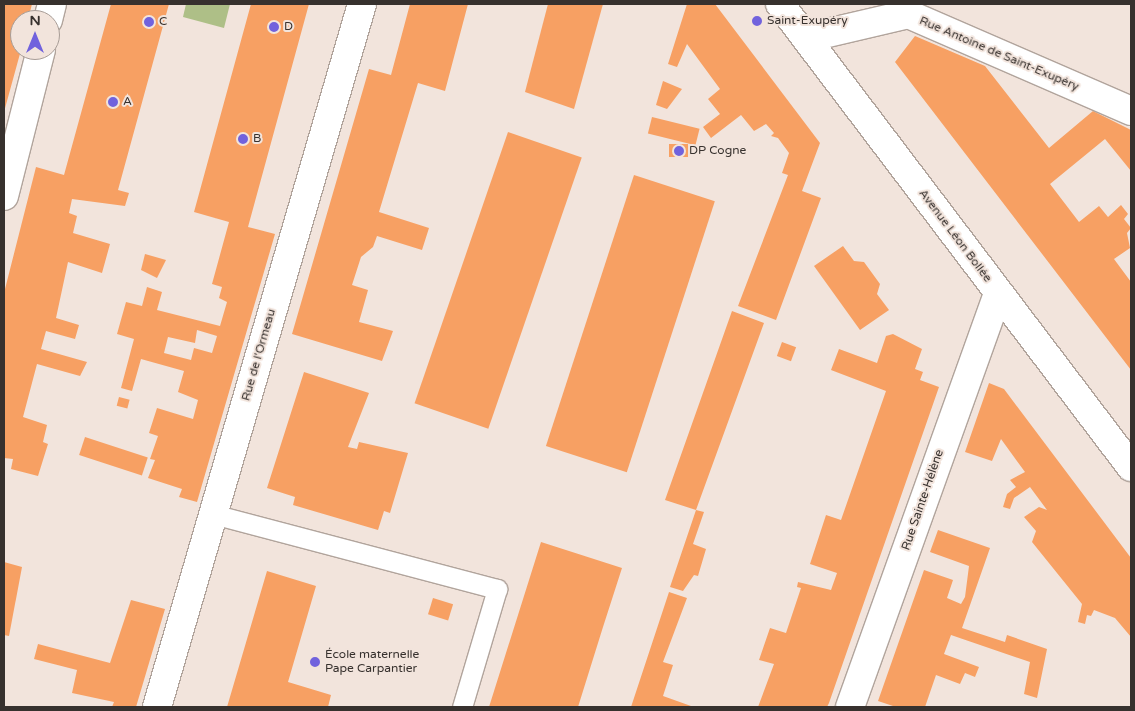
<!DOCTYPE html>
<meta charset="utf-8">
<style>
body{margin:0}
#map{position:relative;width:1135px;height:711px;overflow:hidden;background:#f2e4dc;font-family:"Varela Round",sans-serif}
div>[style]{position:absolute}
.green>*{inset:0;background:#aebf87}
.building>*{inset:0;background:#f7a063;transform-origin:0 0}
.roads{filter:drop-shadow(1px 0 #b1a49c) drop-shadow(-1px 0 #b1a49c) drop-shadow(0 1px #b1a49c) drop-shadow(0 -1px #b1a49c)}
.service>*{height:19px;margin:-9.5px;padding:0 9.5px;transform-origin:9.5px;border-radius:9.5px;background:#fff}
.minor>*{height:28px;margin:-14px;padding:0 14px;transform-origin:14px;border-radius:14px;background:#fff}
.primary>*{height:28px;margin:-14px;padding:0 14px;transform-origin:14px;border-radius:14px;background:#fff}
.dots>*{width:14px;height:14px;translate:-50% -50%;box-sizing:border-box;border:2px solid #f2e4dc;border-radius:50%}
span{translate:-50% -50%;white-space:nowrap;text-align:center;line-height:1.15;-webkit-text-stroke:4px #f2e4dc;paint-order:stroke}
.poi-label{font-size:12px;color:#37312e}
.left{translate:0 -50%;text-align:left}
.street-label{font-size:12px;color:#37312e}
.frame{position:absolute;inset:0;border:5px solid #37312e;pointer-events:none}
.north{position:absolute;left:10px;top:10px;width:50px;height:50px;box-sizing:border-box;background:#f2e4dc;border:1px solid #a79c96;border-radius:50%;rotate:0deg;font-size:14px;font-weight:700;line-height:20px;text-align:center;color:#37312e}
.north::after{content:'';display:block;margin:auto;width:18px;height:22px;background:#7162dd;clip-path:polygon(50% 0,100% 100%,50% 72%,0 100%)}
</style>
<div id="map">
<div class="green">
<i style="clip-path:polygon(186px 4px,230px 4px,224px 28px,183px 17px)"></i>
</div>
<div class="building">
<i style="clip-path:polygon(4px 4px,32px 4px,28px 20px,20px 20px,21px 50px,4px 112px)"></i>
<i style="clip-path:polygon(111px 4px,169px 4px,118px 190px,129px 193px,125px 206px,72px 199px,69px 213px,77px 216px,73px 233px,110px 244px,102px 273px,68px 262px,56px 318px,79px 325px,75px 339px,46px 331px,41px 349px,87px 362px,80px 376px,37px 364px,23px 417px,47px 425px,43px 442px,48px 444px,38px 476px,11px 469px,13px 459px,4px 458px,4px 293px,36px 167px,64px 175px)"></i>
<i style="clip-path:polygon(evenodd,251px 4px,309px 4px,248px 227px,275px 234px,197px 502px,179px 497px,182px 489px,148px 478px,155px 460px,150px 459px,158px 436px,149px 433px,157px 408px,193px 419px,198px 400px,178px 392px,184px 371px,141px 359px,132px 391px,121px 388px,134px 339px,117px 334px,126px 302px,142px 306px,147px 287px,162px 292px,157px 310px,220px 326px,227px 302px,219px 298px,222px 287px,212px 284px,229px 222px,194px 212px,251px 4px,197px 330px,217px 336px,212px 353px,194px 348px,191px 360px,164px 353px,168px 337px,195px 343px,197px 330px)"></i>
<i style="clip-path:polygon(410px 4px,468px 4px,445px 91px,418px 83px,379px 212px,429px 228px,422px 250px,377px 236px,373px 247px,361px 257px,352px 285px,368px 290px,359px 322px,393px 331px,382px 361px,292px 334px,369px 69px,391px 75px)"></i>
<i style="clip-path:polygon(548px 4px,603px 4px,574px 109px,525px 92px)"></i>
<i style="clip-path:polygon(687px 4px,715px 4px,820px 143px,802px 191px,821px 198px,776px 320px,738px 306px,788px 175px,782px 173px,789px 153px,778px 138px,771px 136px,774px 133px,766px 124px,754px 131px,741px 115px,711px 138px,703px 127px,720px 114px,708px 99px,720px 89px,687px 44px,677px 67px,668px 64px)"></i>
<i style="clip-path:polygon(915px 36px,985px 66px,1049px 148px,1093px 111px,1131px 130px,1131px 171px,1105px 139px,1050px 184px,1079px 222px,1099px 206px,1108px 217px,1121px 205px,1128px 214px,1124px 219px,1131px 228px,1127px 233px,1130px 248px,1114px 259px,1131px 282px,1131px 370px,895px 62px)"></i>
<i style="clip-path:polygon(663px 81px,682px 89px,667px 109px,656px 105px)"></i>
<i style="left:652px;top:117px;width:49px;height:17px;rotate:14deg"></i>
<i style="left:508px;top:132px;width:78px;height:287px;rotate:19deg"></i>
<i style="left:669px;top:144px;width:19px;height:13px"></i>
<i style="left:634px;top:175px;width:85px;height:285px;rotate:18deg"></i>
<i style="clip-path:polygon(843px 246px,854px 261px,864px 262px,880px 284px,877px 294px,889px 310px,860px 330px,814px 266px)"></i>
<i style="clip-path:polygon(145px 254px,166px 260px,157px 278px,141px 270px)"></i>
<i style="clip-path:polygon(732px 311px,764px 323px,696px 510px,704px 512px,693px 544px,706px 549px,698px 576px,694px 575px,683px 591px,670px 587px,696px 510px,665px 500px)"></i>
<i style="clip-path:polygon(893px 334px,922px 349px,915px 369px,923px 372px,920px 380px,939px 387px,829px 703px,827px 707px,758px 707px,774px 664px,759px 660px,770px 628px,786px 633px,801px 588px,797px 587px,798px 582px,831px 590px,837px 573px,810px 564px,826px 515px,841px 520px,886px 391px,831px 370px,839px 349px,877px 363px,886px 336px)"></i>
<i style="left:782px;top:342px;width:15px;height:15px;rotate:20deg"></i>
<i style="clip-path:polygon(304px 372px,369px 393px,348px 447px,357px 449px,359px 442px,408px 453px,390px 513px,384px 511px,378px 530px,293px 505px,295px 497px,267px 488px)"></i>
<i style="clip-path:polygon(989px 383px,1004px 389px,1131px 558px,1131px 637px,1115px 618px,1094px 610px,1091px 616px,1087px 615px,1085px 624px,1078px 622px,1082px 604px,1032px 542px,1036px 531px,1024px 517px,1039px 507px,1047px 510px,1030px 487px,1014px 498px,1010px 509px,1003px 507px,1007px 494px,1016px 487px,1010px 480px,1025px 472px,1001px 439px,992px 461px,965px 452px)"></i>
<i style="left:119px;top:397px;width:11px;height:9px;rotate:15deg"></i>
<i style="left:85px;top:437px;width:66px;height:19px;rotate:18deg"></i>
<i style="clip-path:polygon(938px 530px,990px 548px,962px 628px,1005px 642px,1007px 635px,1047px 649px,1037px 698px,1024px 694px,1030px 662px,951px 635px,944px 654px,979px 667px,975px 677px,965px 673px,960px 684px,936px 675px,925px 707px,896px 707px,878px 701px,924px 570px,953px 580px,947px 598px,961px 604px,965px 597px,969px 566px,930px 552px)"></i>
<i style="clip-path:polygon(541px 542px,622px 568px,603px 627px,578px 707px,489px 707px)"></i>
<i style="clip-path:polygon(4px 562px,22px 567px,9px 636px,4px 635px)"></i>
<i style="clip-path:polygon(267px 571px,316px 586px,288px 682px,331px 695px,328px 707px,227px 707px)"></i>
<i style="clip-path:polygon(669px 592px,687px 598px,663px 662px,673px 665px,663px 696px,691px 706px,631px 707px)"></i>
<i style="left:433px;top:598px;width:21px;height:17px;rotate:17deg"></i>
<i style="clip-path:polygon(131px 600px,165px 609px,136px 707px,112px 707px,114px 702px,72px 693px,77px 670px,34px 659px,38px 644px,110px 663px)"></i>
</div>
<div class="roads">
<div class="service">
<i style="left:213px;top:514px;width:294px;rotate:14.8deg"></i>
<i style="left:497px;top:589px;width:123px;rotate:106.5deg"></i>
</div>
<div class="minor">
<i style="left:48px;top:20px;width:16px;rotate:-76deg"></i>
<i style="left:806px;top:38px;width:105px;rotate:-13.2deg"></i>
<i style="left:908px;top:14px;width:243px;rotate:23.5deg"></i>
<i style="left:4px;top:196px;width:151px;rotate:-75.8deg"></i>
<i style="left:157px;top:707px;width:732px;rotate:-73.74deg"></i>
<i style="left:850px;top:707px;width:439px;rotate:-70.3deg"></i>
</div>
<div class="primary">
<i style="left:780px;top:4px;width:581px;rotate:52.83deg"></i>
</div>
</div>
<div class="dots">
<i style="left:757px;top:21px;background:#7162dd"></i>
<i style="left:149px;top:22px;background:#7162dd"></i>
<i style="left:274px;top:27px;background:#7162dd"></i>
<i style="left:113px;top:102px;background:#7162dd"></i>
<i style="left:243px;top:139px;background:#7162dd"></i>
<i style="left:679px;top:151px;background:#7162dd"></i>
<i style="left:315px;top:662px;background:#7162dd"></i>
</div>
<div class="poi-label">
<span class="left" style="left:767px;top:21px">Saint-Exupéry</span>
<span class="left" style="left:159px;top:22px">C</span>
<span class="left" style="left:284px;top:27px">D</span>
<span class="left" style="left:123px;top:102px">A</span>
<span class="left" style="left:253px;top:139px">B</span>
<span class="left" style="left:689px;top:151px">DP Cogne</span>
<span class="left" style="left:325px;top:662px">École maternelle<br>Pape Carpantier</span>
</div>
<div class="street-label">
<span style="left:999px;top:54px;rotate:23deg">Rue Antoine de Saint-Exupéry</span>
<span style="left:955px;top:236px;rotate:53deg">Avenue Léon Bollée</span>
<span style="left:259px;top:355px;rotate:-74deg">Rue de l'Ormeau</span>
<span style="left:923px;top:500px;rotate:-71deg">Rue Sainte-Hélène</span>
</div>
<div class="frame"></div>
<div class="north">N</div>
</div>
